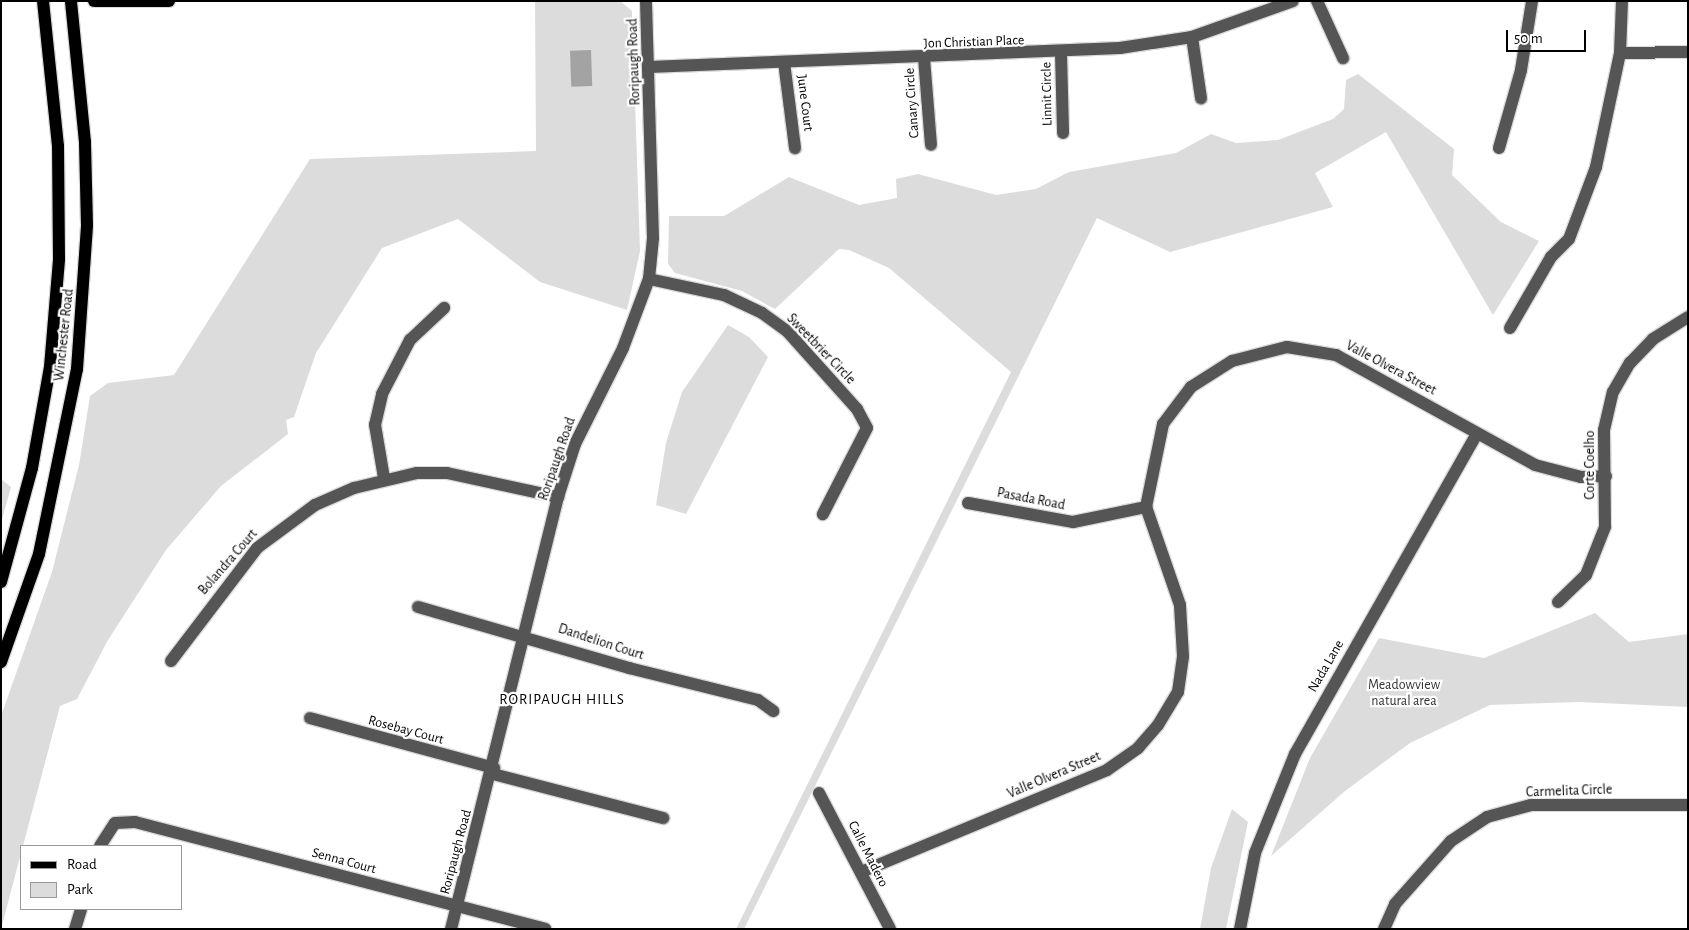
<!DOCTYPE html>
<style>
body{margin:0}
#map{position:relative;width:1689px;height:930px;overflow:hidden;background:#fff;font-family:"Alegreya Sans",sans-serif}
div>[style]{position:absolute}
.green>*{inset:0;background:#dcdcdc}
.water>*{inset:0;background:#a3a3a3;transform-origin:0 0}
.roads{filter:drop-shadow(1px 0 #dbdbdb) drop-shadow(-1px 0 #dbdbdb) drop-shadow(0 1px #dbdbdb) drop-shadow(0 -1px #dbdbdb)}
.minor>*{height:12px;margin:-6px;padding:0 6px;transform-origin:6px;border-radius:6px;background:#555}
.major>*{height:12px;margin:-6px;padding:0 6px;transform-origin:6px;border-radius:6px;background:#000}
span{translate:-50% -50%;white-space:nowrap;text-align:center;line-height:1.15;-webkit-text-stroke:4.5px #fff;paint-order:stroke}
.street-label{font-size:14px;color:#000}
.park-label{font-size:14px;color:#333}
.neighbourhood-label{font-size:15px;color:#000;letter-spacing:1px}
.frame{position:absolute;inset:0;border:2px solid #000;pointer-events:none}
.legend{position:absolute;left:20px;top:845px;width:162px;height:65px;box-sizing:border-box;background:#fff;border:1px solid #999;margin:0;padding:6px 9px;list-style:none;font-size:15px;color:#000}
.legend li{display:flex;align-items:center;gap:10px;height:25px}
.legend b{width:25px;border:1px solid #999}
.scale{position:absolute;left:1506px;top:30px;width:80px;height:22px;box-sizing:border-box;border:2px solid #000;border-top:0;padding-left:6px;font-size:15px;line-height:18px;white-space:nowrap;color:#000;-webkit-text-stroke:4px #fff;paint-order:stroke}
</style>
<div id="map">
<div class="green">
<i style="clip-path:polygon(535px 1px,620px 1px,632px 11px,640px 251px,627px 310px,540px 282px,458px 219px,382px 248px,316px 353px,294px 417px,286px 420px,288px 434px,221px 486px,166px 550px,108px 640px,77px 699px,60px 706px,1px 929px,1px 716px,52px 572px,79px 465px,90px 396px,108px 383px,174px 375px,310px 159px,536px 151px)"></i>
<i style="clip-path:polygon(1358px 74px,1454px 149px,1452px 175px,1501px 222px,1539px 241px,1493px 315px,1386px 132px,1315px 173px,1333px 207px,1170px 252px,1097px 218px,744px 929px,736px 929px,1011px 372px,889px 268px,849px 250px,839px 249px,775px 309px,742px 291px,675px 273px,668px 264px,669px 216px,724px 216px,789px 177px,859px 205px,897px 198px,896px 179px,918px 174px,996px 195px,1036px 189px,1069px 172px,1176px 153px,1211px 134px,1236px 143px,1278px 140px,1333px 119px,1344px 109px,1346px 80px)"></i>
<i style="clip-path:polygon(728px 325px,749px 337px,768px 357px,686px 514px,656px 505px,666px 443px,682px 392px)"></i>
<i style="clip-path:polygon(1px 479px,11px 487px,1px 523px)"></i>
<i style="clip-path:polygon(1595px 613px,1629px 642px,1688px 634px,1688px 707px,1579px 702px,1490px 705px,1410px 743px,1345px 791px,1271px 856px,1310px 758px,1379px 638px,1484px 658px)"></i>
<i style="clip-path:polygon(1232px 809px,1248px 822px,1226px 929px,1200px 929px,1211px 868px)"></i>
</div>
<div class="water">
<i style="left:591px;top:50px;width:36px;height:21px;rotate:88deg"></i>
</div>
<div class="roads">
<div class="minor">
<i style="left:1317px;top:1px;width:63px;rotate:65.5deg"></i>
<i style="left:1192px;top:37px;width:62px;rotate:81.6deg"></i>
<i style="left:1620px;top:53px;width:68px;rotate:-0.8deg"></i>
<i style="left:1061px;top:54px;width:79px;rotate:88.5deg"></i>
<i style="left:924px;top:58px;width:87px;rotate:85.4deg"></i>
<i style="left:784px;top:62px;width:87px;rotate:82.7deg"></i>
<i style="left:649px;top:67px;width:471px;rotate:-2.3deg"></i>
<i style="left:1120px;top:48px;width:73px;rotate:-8.7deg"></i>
<i style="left:1192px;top:37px;width:107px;rotate:-19.6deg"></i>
<i style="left:1499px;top:148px;width:81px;rotate:-74.2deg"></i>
<i style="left:1521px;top:70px;width:70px;rotate:-80.9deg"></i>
<i style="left:649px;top:279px;width:77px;rotate:12deg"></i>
<i style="left:724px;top:295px;width:42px;rotate:25.3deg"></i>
<i style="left:762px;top:313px;width:31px;rotate:36deg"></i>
<i style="left:787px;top:331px;width:105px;rotate:48.1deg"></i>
<i style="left:857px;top:409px;width:21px;rotate:62deg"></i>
<i style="left:867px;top:428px;width:97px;rotate:117.1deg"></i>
<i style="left:1510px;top:328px;width:82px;rotate:-60deg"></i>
<i style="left:1551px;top:257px;width:25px;rotate:-45deg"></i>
<i style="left:1569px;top:239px;width:77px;rotate:-69.4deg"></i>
<i style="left:1596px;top:167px;width:116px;rotate:-78.1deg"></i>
<i style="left:1620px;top:53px;width:52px;rotate:-87.8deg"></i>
<i style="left:384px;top:478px;width:54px;rotate:-99.6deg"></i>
<i style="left:375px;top:425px;width:32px;rotate:-77deg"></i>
<i style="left:382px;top:394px;width:61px;rotate:-62.6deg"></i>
<i style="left:410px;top:340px;width:47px;rotate:-43.3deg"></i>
<i style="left:968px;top:503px;width:107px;rotate:10.3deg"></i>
<i style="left:1073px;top:522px;width:75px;rotate:-11.6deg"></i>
<i style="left:1558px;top:602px;width:39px;rotate:-44deg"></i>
<i style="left:1586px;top:575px;width:52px;rotate:-68.4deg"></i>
<i style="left:1605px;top:527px;width:97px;rotate:-90.6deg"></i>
<i style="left:1604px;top:430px;width:39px;rotate:-77deg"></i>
<i style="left:1613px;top:392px;width:34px;rotate:-60deg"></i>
<i style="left:1630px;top:363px;width:33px;rotate:-46deg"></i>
<i style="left:1653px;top:339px;width:41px;rotate:-32.2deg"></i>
<i style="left:418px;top:607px;width:220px;rotate:16.1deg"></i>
<i style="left:629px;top:668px;width:133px;rotate:13.9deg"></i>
<i style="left:758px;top:700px;width:19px;rotate:36deg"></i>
<i style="left:171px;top:661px;width:142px;rotate:-52.7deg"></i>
<i style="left:257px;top:548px;width:72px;rotate:-36.6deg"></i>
<i style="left:315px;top:505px;width:43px;rotate:-23.6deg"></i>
<i style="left:354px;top:488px;width:65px;rotate:-13.4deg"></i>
<i style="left:417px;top:473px;width:30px"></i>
<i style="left:447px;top:473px;width:114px;rotate:12.2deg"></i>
<i style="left:310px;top:718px;width:191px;rotate:15.2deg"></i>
<i style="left:493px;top:774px;width:176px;rotate:14.5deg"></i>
<i style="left:819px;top:793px;width:153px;rotate:62.4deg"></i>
<i style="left:100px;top:846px;width:27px;rotate:-57deg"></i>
<i style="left:115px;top:823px;width:20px;rotate:-3deg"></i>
<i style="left:135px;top:822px;width:424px;rotate:14.6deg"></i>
<i style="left:861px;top:872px;width:266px;rotate:-22.5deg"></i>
<i style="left:1107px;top:770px;width:38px;rotate:-35deg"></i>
<i style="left:1138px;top:748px;width:30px;rotate:-49deg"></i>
<i style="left:1158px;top:725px;width:39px;rotate:-59deg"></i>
<i style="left:1178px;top:692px;width:36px;rotate:-82deg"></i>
<i style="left:1183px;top:656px;width:51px;rotate:-93.4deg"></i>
<i style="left:1180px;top:605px;width:104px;rotate:-109.1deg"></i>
<i style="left:1146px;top:507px;width:85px;rotate:-78.4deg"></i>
<i style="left:1163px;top:424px;width:46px;rotate:-52.9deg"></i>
<i style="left:1191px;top:387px;width:49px;rotate:-32.4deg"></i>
<i style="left:1232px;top:361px;width:57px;rotate:-14.3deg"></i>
<i style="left:1287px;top:347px;width:50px;rotate:9.3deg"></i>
<i style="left:1336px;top:355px;width:227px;rotate:28.9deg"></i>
<i style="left:1535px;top:465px;width:48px;rotate:14.6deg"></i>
<i style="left:1581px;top:477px;width:25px;rotate:-2deg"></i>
<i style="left:75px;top:929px;width:21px;rotate:-73deg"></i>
<i style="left:451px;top:929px;width:445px;rotate:-76.1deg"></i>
<i style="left:558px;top:497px;width:56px;rotate:-72.2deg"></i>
<i style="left:575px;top:444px;width:107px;rotate:-63.4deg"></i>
<i style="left:623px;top:348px;width:74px;rotate:-69.4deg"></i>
<i style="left:649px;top:279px;width:41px;rotate:-84.4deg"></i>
<i style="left:653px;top:238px;width:237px;rotate:-91.7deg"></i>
<i style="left:1240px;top:929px;width:77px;rotate:-78.8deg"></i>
<i style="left:1255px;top:853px;width:107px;rotate:-68deg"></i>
<i style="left:1295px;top:754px;width:368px;rotate:-60.4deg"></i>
<i style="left:1384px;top:929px;width:27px;rotate:-66deg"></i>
<i style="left:1395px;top:904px;width:84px;rotate:-48.4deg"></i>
<i style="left:1451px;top:841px;width:43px;rotate:-33.7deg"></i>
<i style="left:1487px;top:817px;width:46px;rotate:-15.3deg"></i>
<i style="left:1531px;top:805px;width:157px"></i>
</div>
<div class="major">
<i style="left:94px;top:1px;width:75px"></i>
<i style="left:1px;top:582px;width:118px;rotate:-74.8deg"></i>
<i style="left:32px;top:468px;width:103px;rotate:-79.9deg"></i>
<i style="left:50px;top:367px;width:108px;rotate:-85.2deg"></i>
<i style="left:59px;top:259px;width:113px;rotate:-90.5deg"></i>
<i style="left:58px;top:146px;width:146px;rotate:-95.9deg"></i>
<i style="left:1px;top:662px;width:114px;rotate:-70.6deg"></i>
<i style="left:39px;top:554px;width:189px;rotate:-78.4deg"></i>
<i style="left:77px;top:369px;width:144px;rotate:-86deg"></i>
<i style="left:87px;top:225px;width:83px;rotate:-91.4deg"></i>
<i style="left:85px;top:142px;width:142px;rotate:-95.7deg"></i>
</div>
</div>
<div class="street-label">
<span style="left:974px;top:42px;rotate:-2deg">Jon Christian Place</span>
<span style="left:634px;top:62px;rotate:-92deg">Roripaugh Road</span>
<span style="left:1047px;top:94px;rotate:-91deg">Linnit Circle</span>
<span style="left:805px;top:103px;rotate:83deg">June Court</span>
<span style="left:912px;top:103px;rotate:-94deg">Canary Circle</span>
<span style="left:64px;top:335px;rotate:-84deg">Winchester Road</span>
<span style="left:821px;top:349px;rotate:46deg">Sweetbrier Circle</span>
<span style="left:1391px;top:368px;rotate:28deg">Valle Olvera Street</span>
<span style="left:557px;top:459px;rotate:-71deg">Roripaugh Road</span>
<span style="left:1590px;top:465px;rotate:-90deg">Corte Coelho</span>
<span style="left:1031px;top:499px;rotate:11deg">Pasada Road</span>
<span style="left:228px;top:562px;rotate:-49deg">Bolandra Court</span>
<span style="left:601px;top:642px;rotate:18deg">Dandelion Court</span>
<span style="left:1326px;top:666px;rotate:-60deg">Nada Lane</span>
<span style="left:406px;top:730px;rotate:15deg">Rosebay Court</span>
<span style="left:1054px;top:775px;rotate:-23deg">Valle Olvera Street</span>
<span style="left:1569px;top:791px;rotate:-2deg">Carmelita Circle</span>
<span style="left:456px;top:852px;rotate:-75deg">Roripaugh Road</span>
<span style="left:868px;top:854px;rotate:63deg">Calle Madero</span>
<span style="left:344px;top:861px;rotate:15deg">Senna Court</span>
</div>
<div class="park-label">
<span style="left:1404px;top:693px">Meadowview<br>natural area</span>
</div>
<div class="neighbourhood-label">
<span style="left:562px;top:700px">RORIPAUGH HILLS</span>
</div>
<div class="frame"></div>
<ul class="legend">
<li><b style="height:6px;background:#000"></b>Road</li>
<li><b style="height:14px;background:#dcdcdc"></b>Park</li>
</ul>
<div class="scale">50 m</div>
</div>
